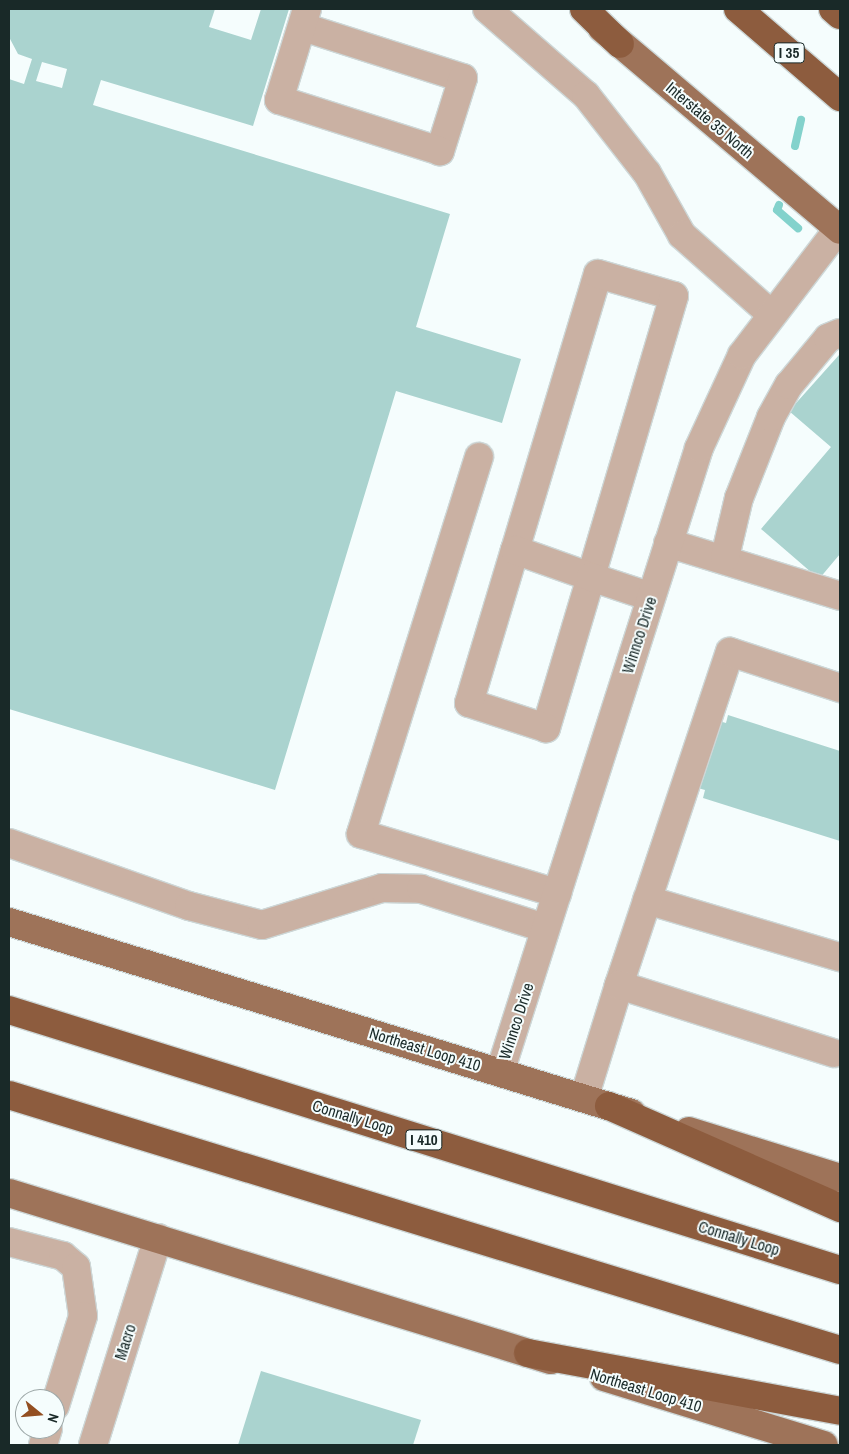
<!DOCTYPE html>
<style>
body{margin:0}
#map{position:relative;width:849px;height:1454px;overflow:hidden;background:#f5fdfd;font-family:"Archivo Narrow",sans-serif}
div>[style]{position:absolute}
.stream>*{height:8px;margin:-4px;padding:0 4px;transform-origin:4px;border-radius:4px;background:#83d2cc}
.building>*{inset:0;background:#aad3cf}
.roads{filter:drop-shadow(1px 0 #cdd7d7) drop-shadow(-1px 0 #cdd7d7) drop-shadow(0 1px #cdd7d7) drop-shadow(0 -1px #cdd7d7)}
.minor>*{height:28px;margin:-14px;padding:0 14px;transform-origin:14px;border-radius:14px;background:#cab1a3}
.major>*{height:28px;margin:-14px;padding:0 14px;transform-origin:14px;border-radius:14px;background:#9e7359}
.highway>*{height:28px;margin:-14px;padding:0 14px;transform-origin:14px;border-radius:14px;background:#8d5c3e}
span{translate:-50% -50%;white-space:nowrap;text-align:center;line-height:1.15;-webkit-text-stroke:4px #f5fdfd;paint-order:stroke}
.shield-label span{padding:1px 4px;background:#f5fdfd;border:1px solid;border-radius:4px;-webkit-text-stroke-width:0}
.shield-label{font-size:15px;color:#192928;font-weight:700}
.street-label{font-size:16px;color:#192928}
.frame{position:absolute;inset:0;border:10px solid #192928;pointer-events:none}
.north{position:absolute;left:15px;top:1389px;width:50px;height:50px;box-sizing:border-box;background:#f5fdfd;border:1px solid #9da8a8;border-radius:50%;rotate:107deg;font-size:14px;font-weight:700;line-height:20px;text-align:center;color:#192928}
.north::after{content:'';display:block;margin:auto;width:18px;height:22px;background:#934f21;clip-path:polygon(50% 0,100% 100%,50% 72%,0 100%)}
</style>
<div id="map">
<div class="stream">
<i style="left:795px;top:146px;width:27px;rotate:-77deg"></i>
<i style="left:779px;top:205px;width:5px;rotate:112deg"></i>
<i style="left:777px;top:210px;width:28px;rotate:41deg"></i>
</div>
<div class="building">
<i style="clip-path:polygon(evenodd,9px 9px,215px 9px,209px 27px,251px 40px,261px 9px,289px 9px,253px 126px,101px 80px,93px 105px,450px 214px,416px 327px,521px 359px,502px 423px,396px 391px,275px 790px,9px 709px,9px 79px,24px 84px,32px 59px,18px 54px,9px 37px,9px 9px,42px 62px,67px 69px,62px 88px,36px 81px,42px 62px)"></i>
<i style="clip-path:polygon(839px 355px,840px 554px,819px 579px,761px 529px,831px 447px,789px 411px)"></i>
<i style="clip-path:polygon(728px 715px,840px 751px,840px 841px,703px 798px,705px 790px,698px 788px,719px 721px,726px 723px)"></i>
<i style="clip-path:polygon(261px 1371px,421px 1420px,413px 1445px,238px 1445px)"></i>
</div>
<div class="roads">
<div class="minor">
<i style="left:487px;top:9px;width:131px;rotate:41deg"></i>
<i style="left:586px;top:95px;width:99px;rotate:52deg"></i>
<i style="left:647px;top:173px;width:71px;rotate:60.6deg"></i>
<i style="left:682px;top:235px;width:118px;rotate:41.6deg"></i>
<i style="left:303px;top:27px;width:168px;rotate:17.7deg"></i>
<i style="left:463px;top:78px;width:77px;rotate:107.5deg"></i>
<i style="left:440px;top:151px;width:169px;rotate:-162.4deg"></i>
<i style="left:279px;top:100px;width:95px;rotate:-72.9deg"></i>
<i style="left:479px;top:457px;width:395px;rotate:107.4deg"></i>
<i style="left:361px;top:834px;width:205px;rotate:16.8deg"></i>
<i style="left:668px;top:543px;width:180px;rotate:17.1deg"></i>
<i style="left:515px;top:550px;width:288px;rotate:-73.3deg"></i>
<i style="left:598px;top:274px;width:79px;rotate:16.1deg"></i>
<i style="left:674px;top:296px;width:293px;rotate:106.5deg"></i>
<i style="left:591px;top:577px;width:158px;rotate:106.6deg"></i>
<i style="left:546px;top:728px;width:81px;rotate:-162deg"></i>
<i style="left:469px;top:703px;width:160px;rotate:-73.3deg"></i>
<i style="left:515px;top:550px;width:81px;rotate:19.6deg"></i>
<i style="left:591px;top:577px;width:63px;rotate:18.4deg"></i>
<i style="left:725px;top:557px;width:61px;rotate:-76.7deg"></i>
<i style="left:739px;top:498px;width:87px;rotate:-68.4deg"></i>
<i style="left:771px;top:417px;width:37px;rotate:-61deg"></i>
<i style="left:789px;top:385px;width:61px;rotate:-50.3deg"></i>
<i style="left:828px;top:338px;width:13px;rotate:-23deg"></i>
<i style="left:9px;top:843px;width:191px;rotate:19.3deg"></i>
<i style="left:189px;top:906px;width:75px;rotate:14.6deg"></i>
<i style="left:262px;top:925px;width:126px;rotate:-17.1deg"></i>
<i style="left:382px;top:888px;width:39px;rotate:1deg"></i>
<i style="left:421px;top:889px;width:130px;rotate:17.5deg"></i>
<i style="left:647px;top:900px;width:201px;rotate:16.5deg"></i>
<i style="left:619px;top:985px;width:351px;rotate:-71.6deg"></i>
<i style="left:730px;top:652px;width:116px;rotate:18.1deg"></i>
<i style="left:500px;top:1072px;width:655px;rotate:-72.31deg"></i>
<i style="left:699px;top:448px;width:102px;rotate:-65.2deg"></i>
<i style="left:742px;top:355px;width:160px;rotate:-52.6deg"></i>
<i style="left:584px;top:1098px;width:118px;rotate:-72.8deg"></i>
<i style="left:619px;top:985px;width:225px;rotate:17.6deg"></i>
<i style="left:9px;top:1242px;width:56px;rotate:14.5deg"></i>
<i style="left:63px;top:1256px;width:17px;rotate:40deg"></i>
<i style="left:76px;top:1267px;width:49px;rotate:81.9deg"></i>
<i style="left:83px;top:1316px;width:94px;rotate:107.3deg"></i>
<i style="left:43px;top:1445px;width:17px;rotate:-73deg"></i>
<i style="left:93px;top:1445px;width:217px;rotate:-72.6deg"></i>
</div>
<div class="major">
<i style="left:602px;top:28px;width:312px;rotate:40.3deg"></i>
<i style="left:9px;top:922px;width:651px;rotate:17.07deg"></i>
<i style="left:689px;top:1131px;width:158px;rotate:17.3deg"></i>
<i style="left:9px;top:1193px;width:567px;rotate:17.13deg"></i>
<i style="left:604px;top:1377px;width:230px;rotate:17.2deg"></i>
</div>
<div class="highway">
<i style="left:584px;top:9px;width:50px;rotate:44.2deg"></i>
<i style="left:738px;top:9px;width:135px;rotate:40.8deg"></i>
<i style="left:833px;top:9px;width:9px;rotate:41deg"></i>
<i style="left:9px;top:1010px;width:871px;rotate:17.37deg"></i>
<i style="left:9px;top:1095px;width:869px;rotate:17.06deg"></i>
<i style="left:609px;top:1106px;width:253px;rotate:23.8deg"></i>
<i style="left:528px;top:1353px;width:317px;rotate:10.5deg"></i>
</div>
</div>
<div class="shield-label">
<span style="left:789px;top:53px">I 35</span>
<span style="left:424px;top:1140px">I 410</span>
</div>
<div class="street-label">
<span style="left:710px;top:120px;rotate:40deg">Interstate 35 North</span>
<span style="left:639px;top:635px;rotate:-72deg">Winnco Drive</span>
<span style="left:516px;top:1021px;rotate:-72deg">Winnco Drive</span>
<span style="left:425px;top:1049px;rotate:17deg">Northeast Loop 410</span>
<span style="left:353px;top:1117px;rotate:17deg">Connally Loop</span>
<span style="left:739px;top:1238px;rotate:17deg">Connally Loop</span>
<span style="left:125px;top:1342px;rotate:-72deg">Macro</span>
<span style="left:646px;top:1390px;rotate:17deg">Northeast Loop 410</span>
</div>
<div class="frame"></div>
<div class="north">N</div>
</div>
